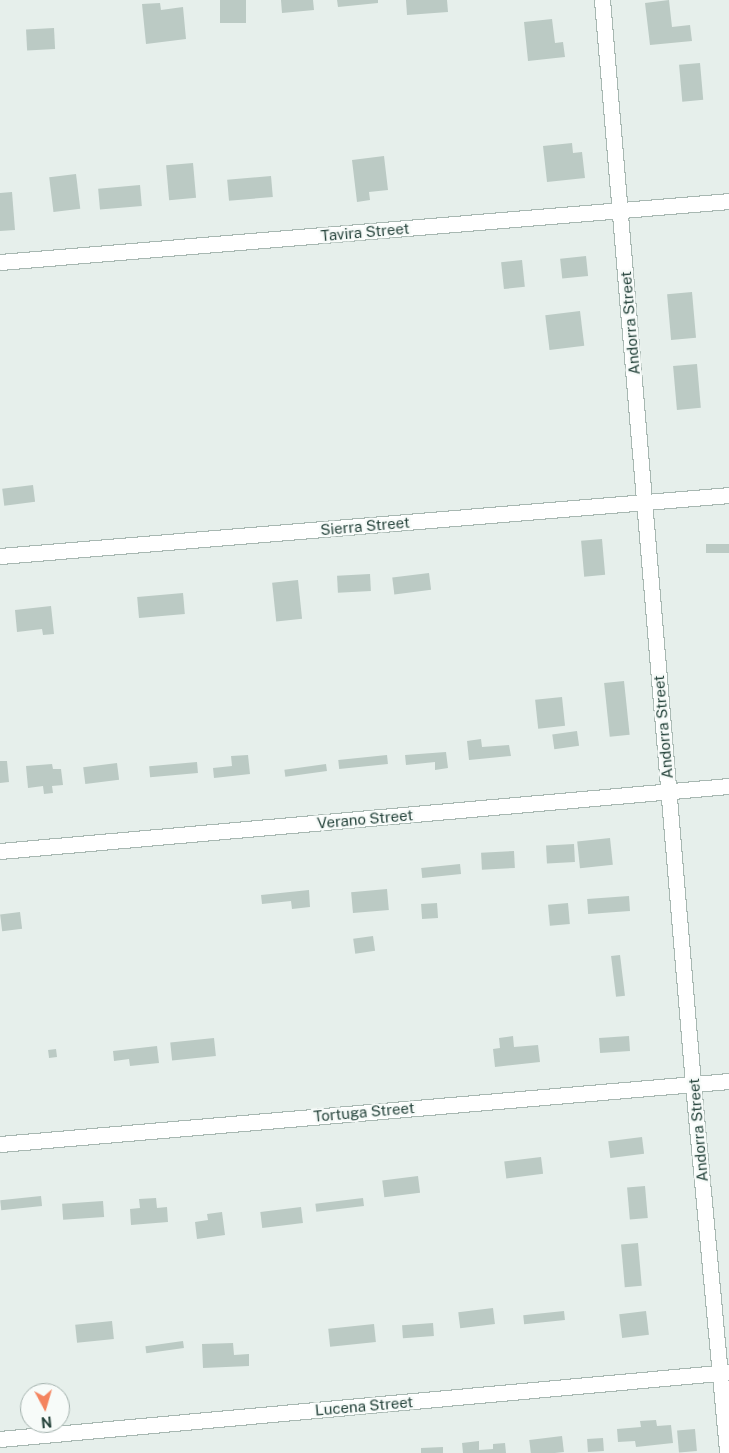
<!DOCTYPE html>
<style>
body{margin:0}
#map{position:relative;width:729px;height:1453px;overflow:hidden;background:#e6efeb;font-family:"Public Sans",sans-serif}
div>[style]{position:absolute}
.building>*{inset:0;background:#bbcac4;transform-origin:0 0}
.roads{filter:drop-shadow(1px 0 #a8b8b2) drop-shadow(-1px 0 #a8b8b2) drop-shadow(0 1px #a8b8b2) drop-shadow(0 -1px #a8b8b2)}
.minor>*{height:15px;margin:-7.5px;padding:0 7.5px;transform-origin:7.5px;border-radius:7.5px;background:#fff}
span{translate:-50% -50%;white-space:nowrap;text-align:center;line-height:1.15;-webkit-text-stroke:4.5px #f7fbf9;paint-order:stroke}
.street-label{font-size:15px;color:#24423a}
.north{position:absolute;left:20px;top:1383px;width:50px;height:50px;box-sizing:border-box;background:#f7fbf9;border:1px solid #a3b1ad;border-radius:50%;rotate:174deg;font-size:14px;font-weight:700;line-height:20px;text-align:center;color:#24423a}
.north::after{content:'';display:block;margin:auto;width:18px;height:22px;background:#f4845f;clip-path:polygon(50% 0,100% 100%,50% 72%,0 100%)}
</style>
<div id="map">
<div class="building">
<i style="left:220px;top:0;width:26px;height:23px"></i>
<i style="clip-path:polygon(281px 0,313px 0,314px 10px,282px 13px)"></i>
<i style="clip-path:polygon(337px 0,378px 0,378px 3px,338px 7px)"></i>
<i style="clip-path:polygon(406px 0,447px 0,448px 12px,407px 15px)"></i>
<i style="clip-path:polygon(669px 0,672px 27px,690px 25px,692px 41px,650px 45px,645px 3px)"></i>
<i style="clip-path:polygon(160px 3px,161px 10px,183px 7px,186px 39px,146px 44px,142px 4px)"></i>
<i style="clip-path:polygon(552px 19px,555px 43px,563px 42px,565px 57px,528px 61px,524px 22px)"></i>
<i style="left:54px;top:28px;width:21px;height:28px;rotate:87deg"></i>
<i style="left:700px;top:63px;width:37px;height:21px;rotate:85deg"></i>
<i style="clip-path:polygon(572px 143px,573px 153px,582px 152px,585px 178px,547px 182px,543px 146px)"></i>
<i style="clip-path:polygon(384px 156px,388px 190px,369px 192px,370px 200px,357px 202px,352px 160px)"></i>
<i style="left:193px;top:163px;width:35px;height:27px;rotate:85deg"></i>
<i style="left:76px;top:174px;width:35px;height:27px;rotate:83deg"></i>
<i style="left:271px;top:176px;width:21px;height:44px;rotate:85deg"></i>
<i style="left:140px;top:185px;width:21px;height:42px;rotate:85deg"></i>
<i style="clip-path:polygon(12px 192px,15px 230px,0 231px,0 193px)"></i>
<i style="left:586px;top:256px;width:20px;height:26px;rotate:84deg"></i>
<i style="left:522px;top:260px;width:27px;height:21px;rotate:84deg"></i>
<i style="left:692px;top:292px;width:46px;height:25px;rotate:85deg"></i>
<i style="left:580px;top:311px;width:35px;height:35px;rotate:83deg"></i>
<i style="left:697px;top:364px;width:44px;height:24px;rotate:85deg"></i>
<i style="left:33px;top:485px;width:17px;height:31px;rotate:83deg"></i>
<i style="left:602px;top:539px;width:36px;height:21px;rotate:85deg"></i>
<i style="left:729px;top:544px;width:9px;height:23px;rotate:90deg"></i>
<i style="left:429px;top:573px;width:17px;height:37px;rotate:83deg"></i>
<i style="left:370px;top:574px;width:17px;height:33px;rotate:87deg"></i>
<i style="left:298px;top:580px;width:39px;height:26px;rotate:84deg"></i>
<i style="left:183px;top:593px;width:21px;height:46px;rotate:85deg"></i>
<i style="clip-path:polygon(51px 606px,54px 634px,43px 635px,42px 629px,17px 632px,15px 610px)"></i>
<i style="left:624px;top:681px;width:54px;height:20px;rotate:84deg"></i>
<i style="left:562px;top:697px;width:29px;height:27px;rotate:84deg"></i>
<i style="left:577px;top:731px;width:15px;height:25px;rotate:82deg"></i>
<i style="clip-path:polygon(481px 739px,482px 747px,509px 745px,511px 756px,469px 760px,467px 741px)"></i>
<i style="clip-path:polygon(446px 752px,448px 768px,435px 770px,435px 762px,406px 765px,405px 755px)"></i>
<i style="clip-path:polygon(248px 755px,250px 774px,214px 778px,213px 768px,232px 766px,231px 756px)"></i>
<i style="left:387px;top:755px;width:9px;height:49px;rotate:84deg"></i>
<i style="clip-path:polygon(0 761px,7px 761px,9px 782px,0 783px)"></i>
<i style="left:197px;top:762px;width:11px;height:48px;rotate:85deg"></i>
<i style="left:117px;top:763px;width:17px;height:34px;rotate:83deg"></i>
<i style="clip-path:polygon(52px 764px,53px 769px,61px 769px,63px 785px,52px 786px,53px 793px,44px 794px,43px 786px,28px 788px,26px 766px)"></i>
<i style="left:326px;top:764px;width:7px;height:42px;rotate:82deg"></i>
<i style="left:610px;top:838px;width:27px;height:33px;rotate:84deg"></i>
<i style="left:574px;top:844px;width:18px;height:28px;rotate:87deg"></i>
<i style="left:514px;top:851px;width:17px;height:33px;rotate:87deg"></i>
<i style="left:460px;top:864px;width:10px;height:39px;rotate:84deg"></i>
<i style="left:387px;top:889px;width:21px;height:36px;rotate:85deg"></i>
<i style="clip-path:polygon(309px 890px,310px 907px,292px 909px,291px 901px,262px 904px,261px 895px)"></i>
<i style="left:629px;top:896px;width:15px;height:42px;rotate:86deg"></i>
<i style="left:437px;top:903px;width:15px;height:16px;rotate:86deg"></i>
<i style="left:568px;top:903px;width:21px;height:20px;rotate:85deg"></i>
<i style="left:20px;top:912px;width:17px;height:20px;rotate:83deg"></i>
<i style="left:373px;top:936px;width:15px;height:20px;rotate:82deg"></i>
<i style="left:620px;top:955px;width:41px;height:9px;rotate:83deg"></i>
<i style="clip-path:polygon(513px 1036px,514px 1047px,538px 1045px,540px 1062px,495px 1067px,493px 1049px,500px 1048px,499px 1038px)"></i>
<i style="left:629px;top:1036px;width:15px;height:30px;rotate:86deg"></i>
<i style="left:214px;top:1038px;width:18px;height:44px;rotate:84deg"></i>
<i style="clip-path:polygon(157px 1046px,159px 1063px,130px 1066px,129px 1059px,114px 1061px,113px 1051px)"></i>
<i style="left:56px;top:1049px;width:8px;height:8px;rotate:83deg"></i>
<i style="left:642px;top:1137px;width:17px;height:34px;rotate:83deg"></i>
<i style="left:541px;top:1157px;width:17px;height:37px;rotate:83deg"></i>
<i style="left:418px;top:1176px;width:17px;height:36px;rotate:83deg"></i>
<i style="left:645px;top:1186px;width:32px;height:18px;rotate:85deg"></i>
<i style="left:41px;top:1196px;width:10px;height:41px;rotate:84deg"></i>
<i style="clip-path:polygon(156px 1198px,157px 1208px,167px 1207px,168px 1222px,131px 1225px,130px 1209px,140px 1208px,139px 1199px)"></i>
<i style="left:363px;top:1198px;width:8px;height:48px;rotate:83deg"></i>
<i style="left:103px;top:1201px;width:16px;height:41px;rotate:86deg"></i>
<i style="left:301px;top:1207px;width:16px;height:41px;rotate:83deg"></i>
<i style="clip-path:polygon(222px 1212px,225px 1235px,197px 1239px,195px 1222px,208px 1220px,207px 1214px)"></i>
<i style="left:638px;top:1243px;width:43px;height:17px;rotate:85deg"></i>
<i style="left:493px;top:1308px;width:16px;height:35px;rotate:83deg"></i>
<i style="left:564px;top:1311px;width:9px;height:41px;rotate:84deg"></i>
<i style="left:646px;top:1311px;width:24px;height:27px;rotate:83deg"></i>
<i style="left:112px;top:1321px;width:18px;height:37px;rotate:84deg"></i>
<i style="left:433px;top:1323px;width:13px;height:31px;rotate:86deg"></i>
<i style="left:374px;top:1324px;width:18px;height:46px;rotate:84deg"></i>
<i style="left:183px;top:1341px;width:7px;height:38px;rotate:82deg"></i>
<i style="clip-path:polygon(233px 1343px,234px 1355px,249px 1354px,249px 1366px,203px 1368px,202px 1344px)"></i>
<i style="clip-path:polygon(656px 1420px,657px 1426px,671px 1425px,673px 1443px,636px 1447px,635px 1441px,618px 1442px,617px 1429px,641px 1427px,640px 1421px)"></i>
<i style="left:695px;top:1429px;width:22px;height:18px;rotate:85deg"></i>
<i style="left:562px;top:1436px;width:16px;height:33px;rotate:83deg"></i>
<i style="left:603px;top:1438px;width:13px;height:16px;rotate:86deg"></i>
<i style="clip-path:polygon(479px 1441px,479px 1450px,493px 1449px,493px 1444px,505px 1443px,506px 1453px,463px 1453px,462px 1443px)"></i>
<i style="clip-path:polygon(443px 1447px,443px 1453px,421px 1453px,421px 1448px)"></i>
</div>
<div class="roads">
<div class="minor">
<i style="left:602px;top:0;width:1088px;rotate:85.2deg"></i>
<i style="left:693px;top:1084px;width:371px;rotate:84.7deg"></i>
<i style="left:0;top:262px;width:732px;rotate:-4.78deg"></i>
<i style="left:0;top:556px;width:732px;rotate:-4.78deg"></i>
<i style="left:0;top:851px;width:732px;rotate:-5.1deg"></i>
<i style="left:0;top:1144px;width:732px;rotate:-4.94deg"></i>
<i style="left:0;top:1439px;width:732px;rotate:-5.25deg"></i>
</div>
</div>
<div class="street-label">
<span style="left:365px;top:232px;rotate:-5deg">Tavira Street</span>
<span style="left:630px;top:323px;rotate:-95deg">Andorra Street</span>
<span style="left:365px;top:526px;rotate:-5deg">Sierra Street</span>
<span style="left:663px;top:727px;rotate:-95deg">Andorra Street</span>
<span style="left:365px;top:819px;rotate:-5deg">Verano Street</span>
<span style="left:364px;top:1112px;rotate:-5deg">Tortuga Street</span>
<span style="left:698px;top:1130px;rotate:-95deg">Andorra Street</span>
<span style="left:364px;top:1406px;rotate:-5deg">Lucena Street</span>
</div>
<div class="north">N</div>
</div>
